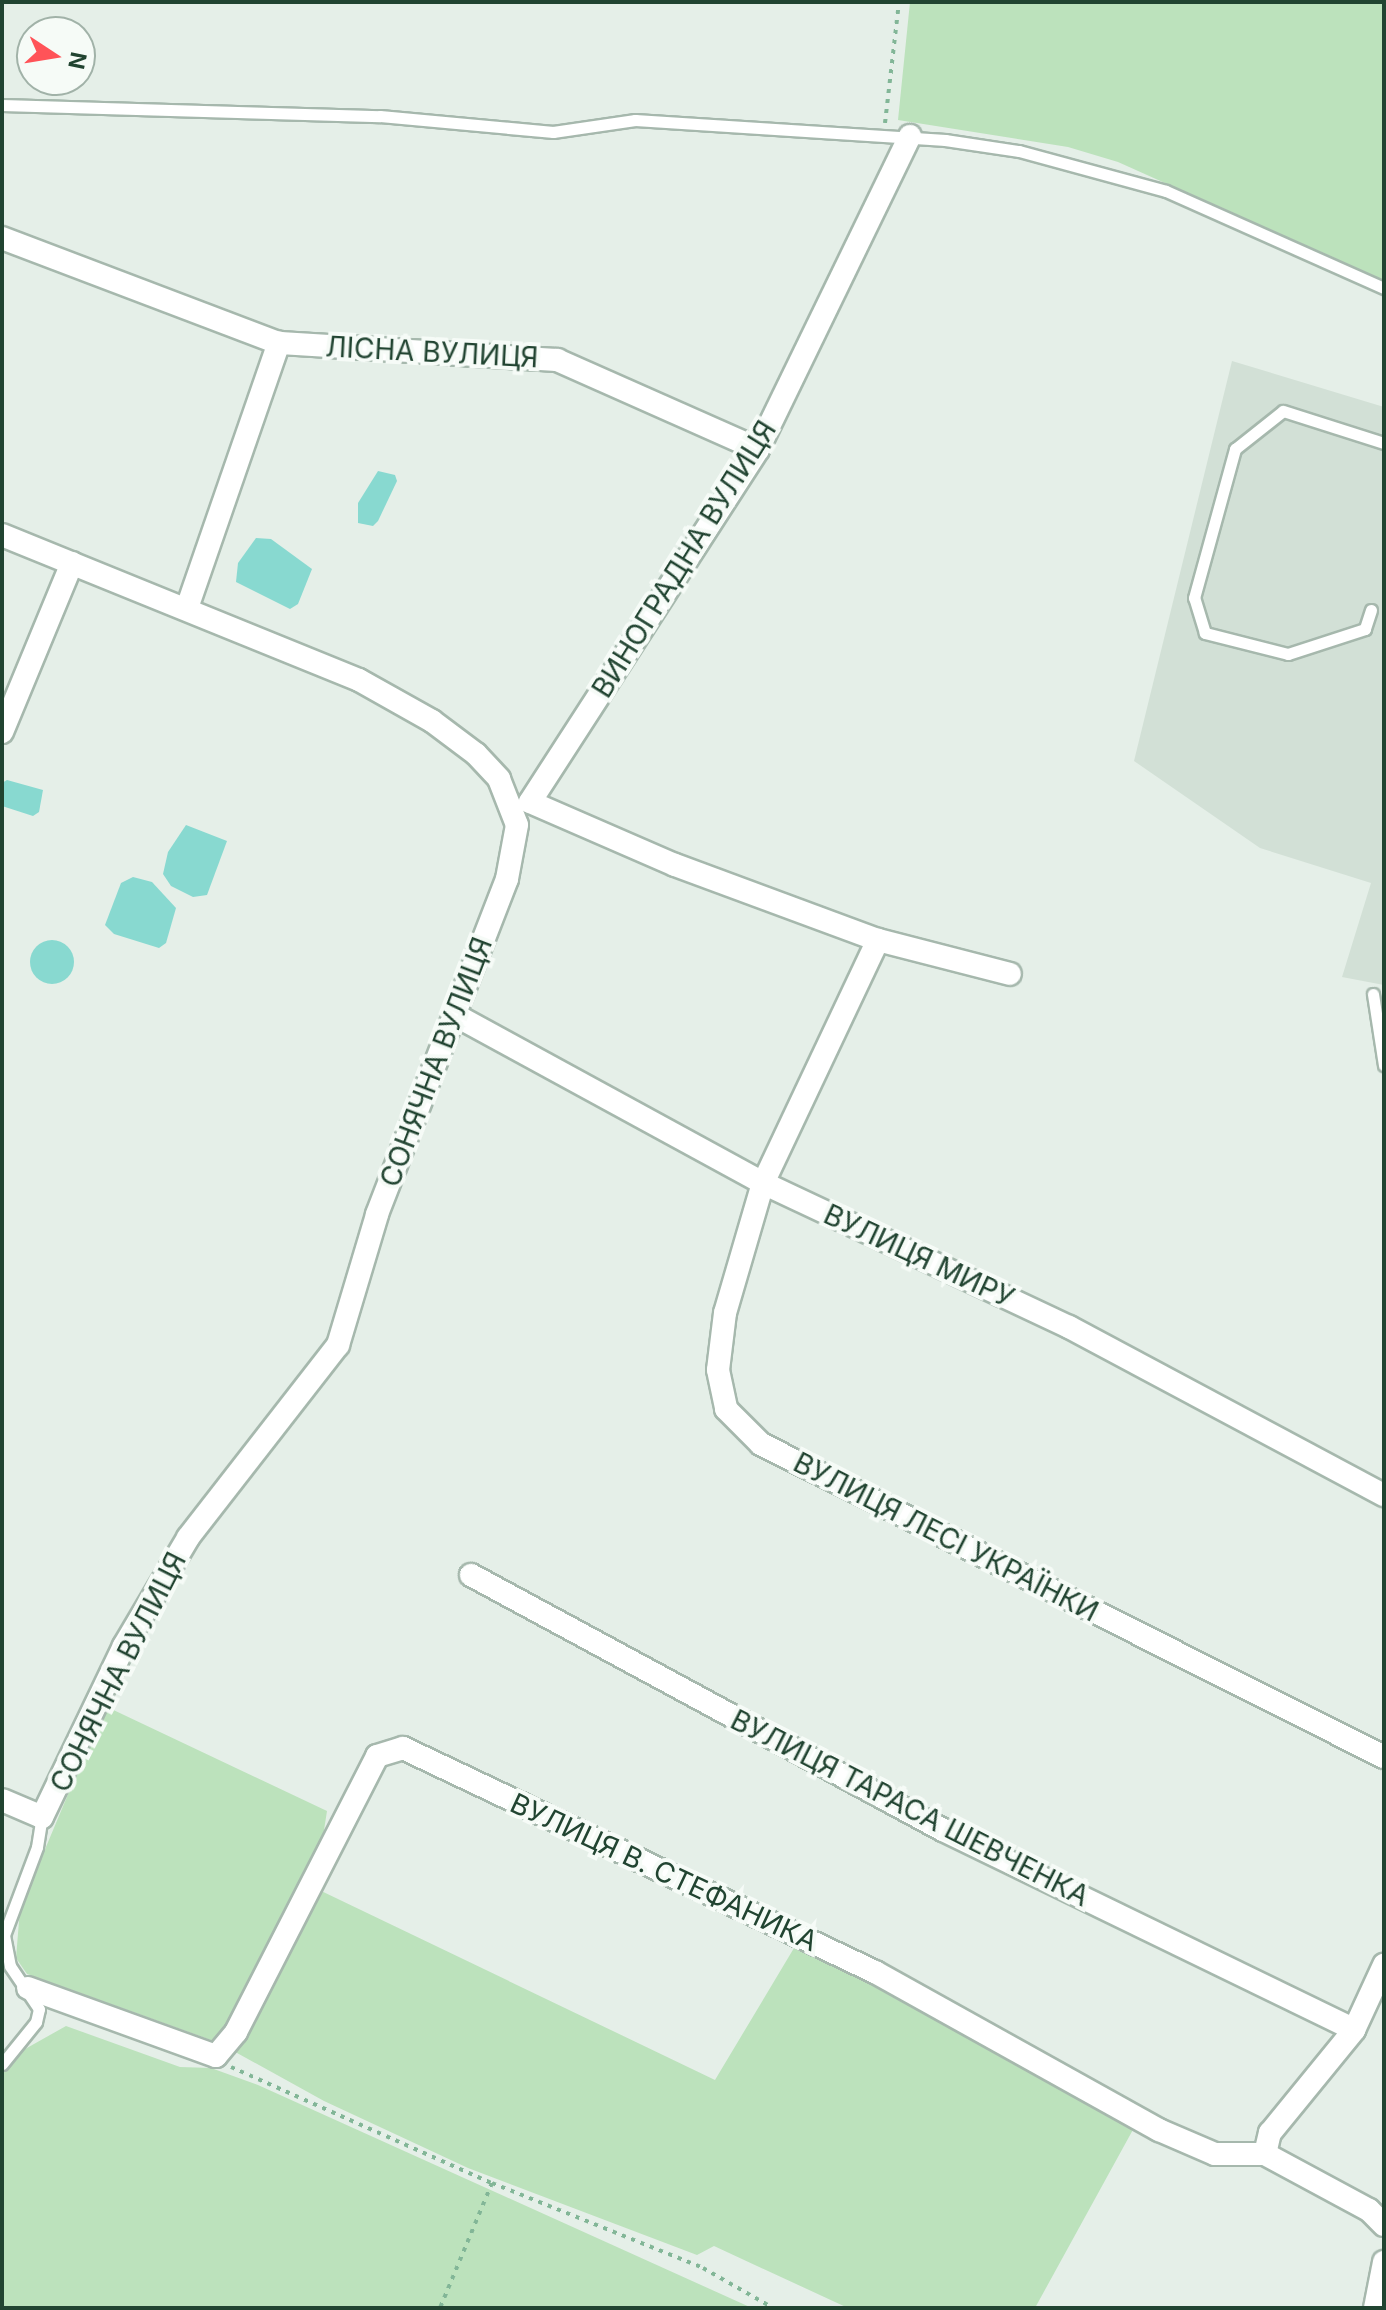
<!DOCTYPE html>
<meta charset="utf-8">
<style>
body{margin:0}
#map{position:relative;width:1386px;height:2310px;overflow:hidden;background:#e5efe8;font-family:Inter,sans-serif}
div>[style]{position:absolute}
.built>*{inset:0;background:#d2e0d6}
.green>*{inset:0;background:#bce2bc}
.water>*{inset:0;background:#88d9d0}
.round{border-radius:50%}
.path>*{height:4px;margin-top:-2px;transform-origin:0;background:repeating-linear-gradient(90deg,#82b697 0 4px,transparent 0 10px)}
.roads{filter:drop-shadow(2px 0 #a6b8ad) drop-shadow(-2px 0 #a6b8ad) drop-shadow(0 2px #a6b8ad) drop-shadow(0 -2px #a6b8ad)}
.lane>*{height:11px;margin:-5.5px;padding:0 5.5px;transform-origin:5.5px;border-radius:5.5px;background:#fff}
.street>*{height:22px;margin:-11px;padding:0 11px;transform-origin:11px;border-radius:11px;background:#fff}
span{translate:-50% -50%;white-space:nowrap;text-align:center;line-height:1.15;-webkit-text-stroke:8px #f6fbf7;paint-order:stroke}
.street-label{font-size:28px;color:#214431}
.frame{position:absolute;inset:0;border:4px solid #214431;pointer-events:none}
.north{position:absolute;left:16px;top:16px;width:80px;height:80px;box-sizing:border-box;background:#f6fbf7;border:2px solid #a1b2a8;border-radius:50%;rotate:102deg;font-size:22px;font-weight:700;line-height:32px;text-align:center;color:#214431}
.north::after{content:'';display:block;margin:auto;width:28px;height:36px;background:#ff5358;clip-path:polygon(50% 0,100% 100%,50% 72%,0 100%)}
</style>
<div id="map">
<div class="built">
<i style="clip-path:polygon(1232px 361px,1384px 407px,1384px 985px,1342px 977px,1371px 883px,1260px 848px,1134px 761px)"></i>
</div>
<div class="green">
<i style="clip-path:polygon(910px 2px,1384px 2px,1384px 281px,1118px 162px,1068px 147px,898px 120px)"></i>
<i style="clip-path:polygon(105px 1706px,327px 1811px,315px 1888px,715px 2080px,797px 1943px,1135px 2126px,1035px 2308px,848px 2308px,714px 2246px,697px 2255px,468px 2168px,324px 2101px,219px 2043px,27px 1974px,16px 1958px,20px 1909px)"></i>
<i style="clip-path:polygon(66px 2026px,180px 2067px,211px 2068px,258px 2085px,752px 2308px,2px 2308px,2px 2062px)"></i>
</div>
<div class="water">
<i style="clip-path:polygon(378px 471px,395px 475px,397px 481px,378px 521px,373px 526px,358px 523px,358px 503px)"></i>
<i style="clip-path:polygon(256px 538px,271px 539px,312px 569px,298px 604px,290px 609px,236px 582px,238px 563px)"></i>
<i style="clip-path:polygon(7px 780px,43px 790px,39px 812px,33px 816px,2px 806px,2px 783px)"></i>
<i style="clip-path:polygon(186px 825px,227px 841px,207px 895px,193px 897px,171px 886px,163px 874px,168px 852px)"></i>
<i style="clip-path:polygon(133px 877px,152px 882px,176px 908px,166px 943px,159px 948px,114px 934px,105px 925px,121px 883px)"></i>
<i class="round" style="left:30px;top:940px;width:44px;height:44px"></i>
</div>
<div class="path">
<i style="left:885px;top:123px;width:122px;rotate:-83.4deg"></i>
<i style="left:231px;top:2067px;width:286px;rotate:24deg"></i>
<i style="left:492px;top:2183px;width:135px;rotate:112.6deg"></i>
<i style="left:492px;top:2183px;width:227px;rotate:21.9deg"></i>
<i style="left:703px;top:2268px;width:81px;rotate:29.7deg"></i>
</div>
<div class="roads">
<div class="lane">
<i style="left:2px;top:105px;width:378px;rotate:1.7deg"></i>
<i style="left:380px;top:116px;width:174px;rotate:5.3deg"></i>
<i style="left:553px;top:132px;width:83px;rotate:-8.3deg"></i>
<i style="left:635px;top:120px;width:311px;rotate:3.7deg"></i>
<i style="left:945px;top:140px;width:75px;rotate:8.5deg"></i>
<i style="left:1019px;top:151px;width:152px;rotate:15.2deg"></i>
<i style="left:1166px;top:191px;width:239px;rotate:24deg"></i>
<i style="left:1371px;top:610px;width:20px;rotate:108deg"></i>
<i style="left:1365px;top:629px;width:81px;rotate:162deg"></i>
<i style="left:1288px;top:654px;width:86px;rotate:-165.8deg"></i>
<i style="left:1205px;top:633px;width:37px;rotate:-107deg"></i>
<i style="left:1194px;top:598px;width:155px;rotate:-74.6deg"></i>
<i style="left:1235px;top:449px;width:61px;rotate:-38.4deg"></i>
<i style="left:1283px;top:411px;width:106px;rotate:17.6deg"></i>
<i style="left:1373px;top:994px;width:72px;rotate:81.2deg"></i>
<i style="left:2px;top:2064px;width:54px;rotate:-51deg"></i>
<i style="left:36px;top:2022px;width:13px;rotate:-77deg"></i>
<i style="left:39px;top:2009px;width:52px;rotate:-124deg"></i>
<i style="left:10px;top:1966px;width:32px;rotate:-101deg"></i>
<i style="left:4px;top:1935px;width:94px;rotate:-69.4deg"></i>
<i style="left:37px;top:1847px;width:30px;rotate:-81deg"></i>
</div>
<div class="street">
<i style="left:2px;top:238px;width:296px;rotate:20.8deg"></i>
<i style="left:279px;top:343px;width:279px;rotate:3.5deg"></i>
<i style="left:557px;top:360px;width:220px;rotate:23.9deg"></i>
<i style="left:2px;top:535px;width:385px;rotate:22.1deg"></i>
<i style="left:359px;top:680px;width:84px;rotate:29.3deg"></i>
<i style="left:432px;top:721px;width:55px;rotate:36.9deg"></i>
<i style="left:476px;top:754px;width:34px;rotate:47deg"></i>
<i style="left:499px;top:779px;width:49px;rotate:68.6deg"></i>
<i style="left:517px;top:825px;width:55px;rotate:100.5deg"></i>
<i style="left:507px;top:879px;width:360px;rotate:111.2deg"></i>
<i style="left:377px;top:1215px;width:136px;rotate:106.7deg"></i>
<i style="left:338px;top:1345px;width:244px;rotate:127.9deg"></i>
<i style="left:188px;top:1538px;width:126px;rotate:120.7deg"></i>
<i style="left:124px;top:1646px;width:190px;rotate:115.6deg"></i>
<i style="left:42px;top:1817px;width:43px;rotate:-157deg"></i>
<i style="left:187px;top:608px;width:281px;rotate:-70.9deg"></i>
<i style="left:2px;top:732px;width:183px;rotate:-67.5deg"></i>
<i style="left:530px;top:802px;width:420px;rotate:-57.1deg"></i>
<i style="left:758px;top:449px;width:348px;rotate:-64.1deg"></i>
<i style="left:530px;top:802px;width:158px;rotate:23.5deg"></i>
<i style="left:675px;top:865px;width:216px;rotate:20.3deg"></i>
<i style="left:878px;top:940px;width:136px;rotate:14.4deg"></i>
<i style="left:878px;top:940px;width:269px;rotate:115.3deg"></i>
<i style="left:763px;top:1183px;width:135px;rotate:106.3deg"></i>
<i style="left:725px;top:1313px;width:57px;rotate:97deg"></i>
<i style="left:718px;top:1370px;width:40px;rotate:78deg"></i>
<i style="left:726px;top:1409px;width:49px;rotate:45deg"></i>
<i style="left:761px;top:1444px;width:697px;rotate:26.68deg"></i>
<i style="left:455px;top:1015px;width:351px;rotate:28.6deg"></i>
<i style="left:763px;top:1183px;width:338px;rotate:25.2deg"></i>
<i style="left:1069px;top:1327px;width:357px;rotate:28.1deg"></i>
<i style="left:471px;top:1575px;width:536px;rotate:28.38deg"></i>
<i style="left:943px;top:1830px;width:457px;rotate:25.9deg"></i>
<i style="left:28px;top:1988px;width:200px;rotate:19.9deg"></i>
<i style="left:216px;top:2056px;width:31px;rotate:-50deg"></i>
<i style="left:236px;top:2032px;width:310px;rotate:-62.9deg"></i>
<i style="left:377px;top:1756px;width:27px;rotate:-17deg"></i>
<i style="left:403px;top:1748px;width:522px;rotate:25.39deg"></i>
<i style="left:875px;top:1972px;width:325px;rotate:29.1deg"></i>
<i style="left:1159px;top:2130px;width:61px;rotate:23.2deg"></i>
<i style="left:1215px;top:2154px;width:50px"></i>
<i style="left:1265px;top:2154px;width:118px;rotate:28.3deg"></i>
<i style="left:1369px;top:2210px;width:21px;rotate:45deg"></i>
<i style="left:1265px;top:2154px;width:22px;rotate:-77deg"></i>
<i style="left:1270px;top:2133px;width:133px;rotate:-50.8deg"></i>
<i style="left:1354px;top:2030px;width:72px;rotate:-65.2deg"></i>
<i style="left:1375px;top:2308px;width:47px;rotate:-78.9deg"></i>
</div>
</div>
<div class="street-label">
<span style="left:432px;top:352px;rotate:3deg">ЛІСНА ВУЛИЦЯ</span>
<span style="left:684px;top:559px;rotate:-58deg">ВИНОГРАДНА ВУЛИЦЯ</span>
<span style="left:436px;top:1062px;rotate:-69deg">СОНЯЧНА ВУЛИЦЯ</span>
<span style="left:919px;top:1256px;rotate:25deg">ВУЛИЦЯ МИРУ</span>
<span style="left:946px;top:1537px;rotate:27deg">ВУЛИЦЯ ЛЕСІ УКРАЇНКИ</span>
<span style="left:118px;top:1672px;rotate:-63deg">СОНЯЧНА ВУЛИЦЯ</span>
<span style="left:910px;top:1808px;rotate:27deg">ВУЛИЦЯ ТАРАСА ШЕВЧЕНКА</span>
<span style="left:664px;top:1872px;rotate:25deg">ВУЛИЦЯ В. СТЕФАНИКА</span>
</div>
<div class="frame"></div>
<div class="north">N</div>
</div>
